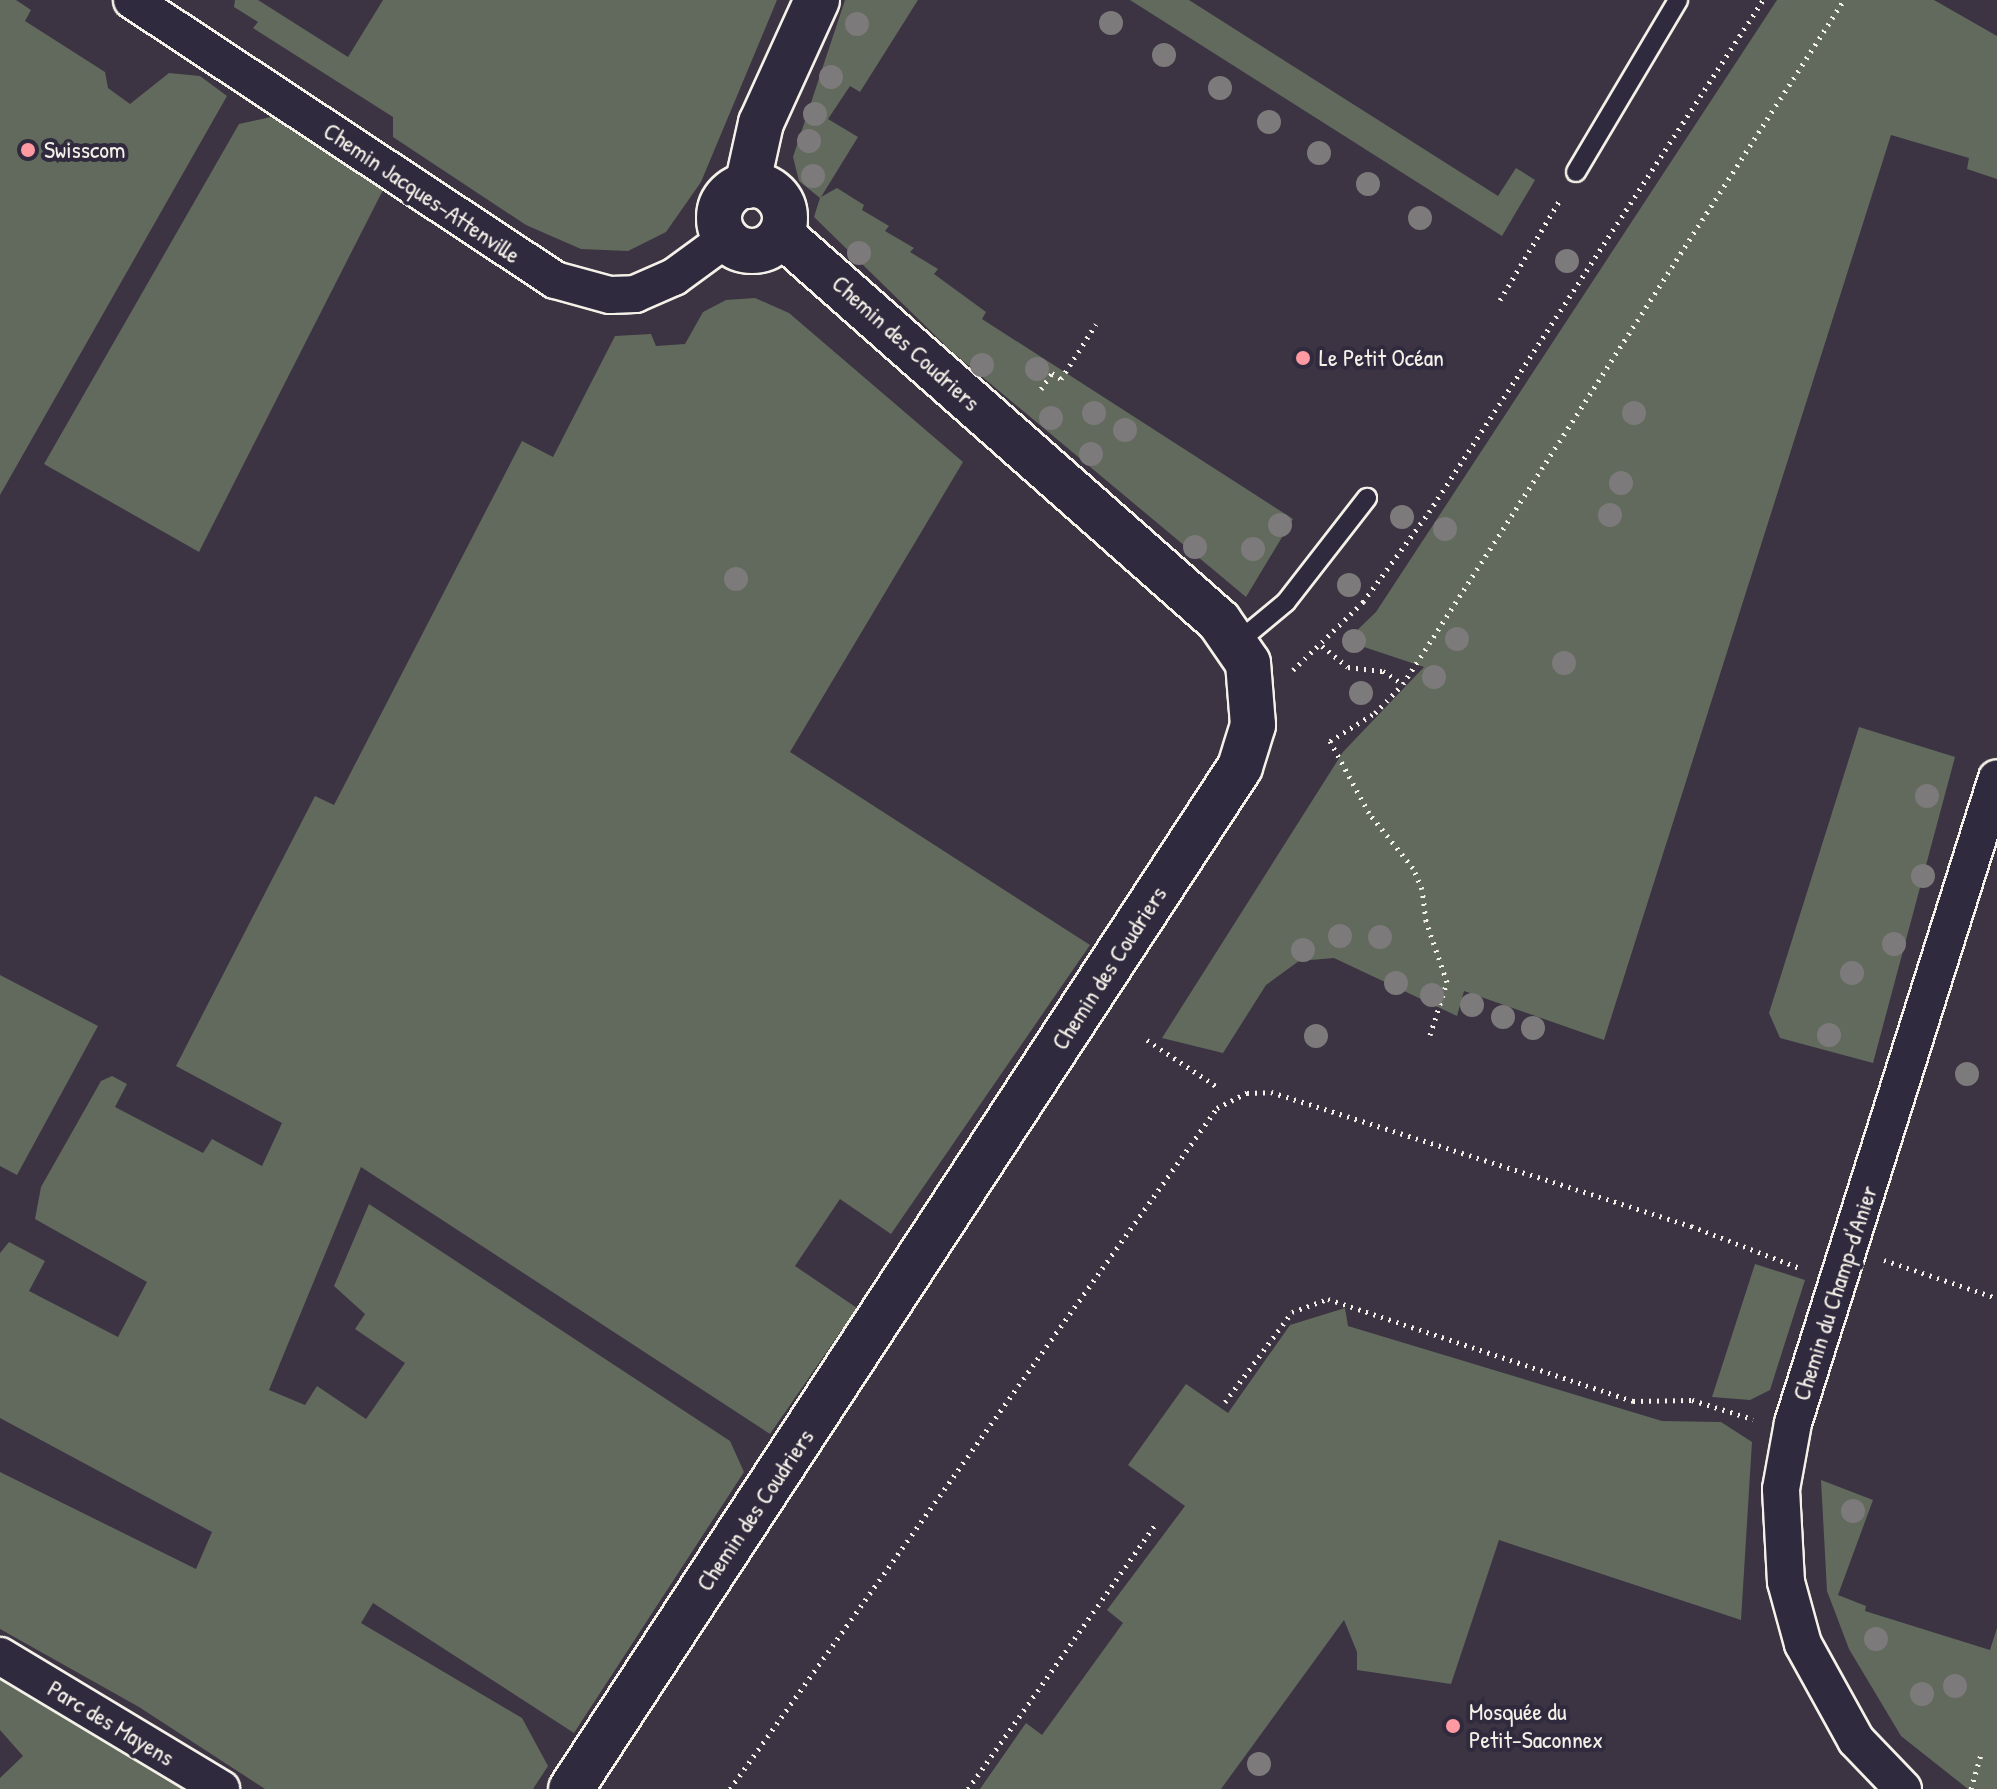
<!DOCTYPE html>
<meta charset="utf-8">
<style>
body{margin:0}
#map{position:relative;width:1997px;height:1789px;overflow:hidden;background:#3c3443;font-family:"Patrick Hand",sans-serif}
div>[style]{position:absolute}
.green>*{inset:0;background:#616a5d}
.path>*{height:5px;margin-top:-2.5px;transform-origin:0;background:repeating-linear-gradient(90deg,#f4f1e8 0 2px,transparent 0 8px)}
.roads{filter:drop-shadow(2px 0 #f4f1e8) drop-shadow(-2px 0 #f4f1e8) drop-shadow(0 2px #f4f1e8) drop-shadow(0 -2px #f4f1e8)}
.service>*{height:18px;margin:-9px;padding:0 9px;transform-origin:9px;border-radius:9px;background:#2f2a3d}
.minor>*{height:36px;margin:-18px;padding:0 18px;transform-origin:18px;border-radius:18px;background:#2f2a3d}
.tertiary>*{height:44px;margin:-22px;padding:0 22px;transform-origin:22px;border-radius:22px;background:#2f2a3d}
.tertiary>.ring{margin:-22px;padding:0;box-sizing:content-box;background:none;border:44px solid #2f2a3d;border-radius:50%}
.trees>*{width:24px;height:24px;margin:-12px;border-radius:50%;background:#7d7a7b}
.dots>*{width:22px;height:22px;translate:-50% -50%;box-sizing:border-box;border:4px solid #2f2a3d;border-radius:50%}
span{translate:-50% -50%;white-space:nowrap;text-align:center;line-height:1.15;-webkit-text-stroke:8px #2f2a3d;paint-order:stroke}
.poi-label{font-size:24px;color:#f4f1e8}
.left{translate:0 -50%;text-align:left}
.street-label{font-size:24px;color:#f4f1e8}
</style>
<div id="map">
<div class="green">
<i style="clip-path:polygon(0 0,16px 0,31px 10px,25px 21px,105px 72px,108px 88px,130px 104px,169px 73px,200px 76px,227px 96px,0 495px)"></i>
<i style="clip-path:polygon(235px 0,258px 0,348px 57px,383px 0,777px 0,701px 182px,666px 232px,628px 251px,581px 249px,526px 225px,393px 137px,393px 117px,253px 28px,258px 22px,234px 7px)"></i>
<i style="clip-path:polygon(845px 0,918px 0,860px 92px,850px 86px,828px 119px,858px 137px,821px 197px,837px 188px,864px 205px,862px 210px,889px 226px,885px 231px,914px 248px,910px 252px,938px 269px,934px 274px,986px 312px,982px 319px,1293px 519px,1246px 597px,950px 350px,814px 217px,820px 198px,799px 181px,793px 157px)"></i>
<i style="clip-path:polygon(1130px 0,1189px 0,1498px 196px,1516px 168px,1535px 180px,1502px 236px)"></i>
<i style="clip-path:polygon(1777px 0,1934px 0,1997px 36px,1997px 179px,1967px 169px,1969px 158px,1891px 135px,1604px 1040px,1464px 991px,1457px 1016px,1334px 958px,1299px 961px,1266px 985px,1223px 1053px,1162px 1038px,1343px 752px,1424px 667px,1346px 641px,1376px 612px)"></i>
<i style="clip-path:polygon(271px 117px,383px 190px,199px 552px,44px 464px,239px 124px)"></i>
<i style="clip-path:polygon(755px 298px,789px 313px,963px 462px,790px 752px,1090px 945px,891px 1234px,840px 1199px,795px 1266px,857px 1308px,770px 1434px,361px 1167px,269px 1390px,305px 1405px,317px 1386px,366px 1419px,405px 1363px,355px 1329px,365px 1314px,334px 1286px,369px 1204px,730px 1441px,744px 1472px,574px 1733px,373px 1603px,361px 1623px,522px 1718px,548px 1766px,533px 1789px,265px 1789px,139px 1707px,0 1629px,0 1472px,196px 1569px,212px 1532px,0 1418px,0 1253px,9px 1242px,45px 1261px,29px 1291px,118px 1337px,147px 1282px,35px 1219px,41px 1187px,101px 1081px,112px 1076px,127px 1084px,115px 1107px,203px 1153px,212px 1139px,262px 1166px,282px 1123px,176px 1066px,315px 796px,334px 805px,522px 441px,553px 457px,615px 336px,651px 334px,656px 346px,685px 344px,703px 312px,726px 300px)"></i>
<i style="clip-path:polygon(1859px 727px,1955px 757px,1873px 1063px,1780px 1038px,1769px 1013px)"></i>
<i style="clip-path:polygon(0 975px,98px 1026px,17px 1175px,0 1166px)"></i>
<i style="clip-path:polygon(1755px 1264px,1805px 1280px,1770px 1390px,1750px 1400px,1712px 1397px)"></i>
<i style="clip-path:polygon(1345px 1308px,1348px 1326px,1662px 1421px,1721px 1422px,1752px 1442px,1741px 1620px,1499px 1540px,1451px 1684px,1357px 1670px,1357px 1652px,1344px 1620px,1221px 1789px,980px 1789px,1026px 1723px,1042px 1735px,1123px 1623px,1107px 1610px,1185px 1506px,1128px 1465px,1186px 1384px,1228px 1413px,1290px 1325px)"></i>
<i style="clip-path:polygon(1821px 1480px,1873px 1500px,1838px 1595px,1866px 1606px,1865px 1611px,1990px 1650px,1997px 1628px,1997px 1789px,1968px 1789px,1901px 1736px,1849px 1649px,1827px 1591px)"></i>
<i style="clip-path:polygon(0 1679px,115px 1746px,183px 1789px,0 1789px,0 1778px,23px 1756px,0 1730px)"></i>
</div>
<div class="path">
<i style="left:1500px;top:300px;width:119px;rotate:-59.1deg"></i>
<i style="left:1041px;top:389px;width:19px;rotate:-55deg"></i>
<i style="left:1052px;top:373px;width:11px;rotate:34deg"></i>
<i style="left:1061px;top:379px;width:65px;rotate:-57.5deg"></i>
<i style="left:1322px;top:646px;width:33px;rotate:39deg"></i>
<i style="left:1348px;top:667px;width:35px;rotate:7deg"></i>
<i style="left:1383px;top:671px;width:24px;rotate:33deg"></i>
<i style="left:1293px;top:670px;width:98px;rotate:-44.2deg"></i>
<i style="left:1363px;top:602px;width:112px;rotate:-53.7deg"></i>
<i style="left:1429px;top:512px;width:611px;rotate:-56.88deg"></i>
<i style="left:1430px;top:1035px;width:56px;rotate:-72.2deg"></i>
<i style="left:1447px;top:982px;width:65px;rotate:-109deg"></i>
<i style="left:1426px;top:921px;width:32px;rotate:-97deg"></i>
<i style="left:1422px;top:889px;width:23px;rotate:-113deg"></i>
<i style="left:1413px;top:868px;width:70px;rotate:-128.7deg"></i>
<i style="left:1369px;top:813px;width:82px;rotate:-118.4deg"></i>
<i style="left:1330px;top:741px;width:53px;rotate:-31.9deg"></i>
<i style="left:1375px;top:713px;width:40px;rotate:-46deg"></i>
<i style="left:1403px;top:684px;width:814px;rotate:-57.19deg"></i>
<i style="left:1147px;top:1040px;width:83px;rotate:33.7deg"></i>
<i style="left:1884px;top:1260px;width:119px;rotate:18.6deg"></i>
<i style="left:1225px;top:1402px;width:112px;rotate:-53.3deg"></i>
<i style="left:1292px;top:1312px;width:38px;rotate:-20deg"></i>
<i style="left:1328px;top:1299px;width:322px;rotate:18.5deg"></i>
<i style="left:1633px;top:1401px;width:59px;rotate:-1deg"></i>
<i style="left:1692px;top:1400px;width:64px;rotate:17.3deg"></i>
<i style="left:730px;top:1789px;width:837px;rotate:-54.43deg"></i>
<i style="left:1217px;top:1108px;width:34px;rotate:-27deg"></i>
<i style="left:1247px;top:1093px;width:24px;rotate:-2deg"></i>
<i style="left:1271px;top:1092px;width:441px;rotate:17.7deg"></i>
<i style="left:1691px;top:1226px;width:117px;rotate:21.1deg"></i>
<i style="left:968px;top:1789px;width:324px;rotate:-54.7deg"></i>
<i style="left:1971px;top:1789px;width:35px;rotate:-74deg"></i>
</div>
<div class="roads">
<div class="service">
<i style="left:1576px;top:172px;width:200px;rotate:-59.3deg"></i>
<i style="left:1238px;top:642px;width:62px;rotate:-39.8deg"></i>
<i style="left:1286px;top:602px;width:132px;rotate:-52.1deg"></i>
</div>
<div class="minor">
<i style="left:132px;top:0;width:507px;rotate:33.5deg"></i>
<i style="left:555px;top:280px;width:57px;rotate:15.3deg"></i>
<i style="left:610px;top:295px;width:25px;rotate:-2deg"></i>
<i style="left:635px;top:294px;width:43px;rotate:-23.6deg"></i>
<i style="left:674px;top:277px;width:64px;rotate:-36.2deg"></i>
<i style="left:0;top:1656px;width:258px;rotate:31deg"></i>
<i style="left:1903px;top:1789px;width:68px;rotate:-133.8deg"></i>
<i style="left:1856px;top:1740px;width:110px;rotate:-118.9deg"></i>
<i style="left:1803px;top:1644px;width:64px;rotate:-105.3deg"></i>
<i style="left:1786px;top:1582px;width:93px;rotate:-93.1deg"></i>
<i style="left:1781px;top:1489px;width:67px;rotate:-79.7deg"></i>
<i style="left:1793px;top:1423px;width:676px;rotate:-72.45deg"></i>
</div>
<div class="tertiary">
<i class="ring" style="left:719px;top:185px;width:22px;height:22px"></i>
<i style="left:747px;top:186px;width:65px;rotate:-77.5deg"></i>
<i style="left:761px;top:123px;width:135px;rotate:-65.5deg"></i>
<i style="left:571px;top:1789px;width:1221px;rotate:-56.79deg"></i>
<i style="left:1240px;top:767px;width:44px;rotate:-72.8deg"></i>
<i style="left:1253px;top:725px;width:62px;rotate:-94.6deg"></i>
<i style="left:1248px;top:663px;width:51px;rotate:-124.6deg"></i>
<i style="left:1219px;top:621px;width:584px;rotate:-138.54deg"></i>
</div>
</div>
<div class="trees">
<i style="left:1111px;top:23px"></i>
<i style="left:857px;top:24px"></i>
<i style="left:1164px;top:55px"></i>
<i style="left:831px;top:77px"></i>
<i style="left:1220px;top:88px"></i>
<i style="left:815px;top:114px"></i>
<i style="left:1269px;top:122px"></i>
<i style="left:809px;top:141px"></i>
<i style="left:1319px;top:153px"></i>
<i style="left:813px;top:176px"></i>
<i style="left:1368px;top:184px"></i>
<i style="left:1420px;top:218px"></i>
<i style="left:859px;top:253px"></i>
<i style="left:1567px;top:261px"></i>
<i style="left:982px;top:365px"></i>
<i style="left:1037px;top:369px"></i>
<i style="left:1094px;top:413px"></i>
<i style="left:1634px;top:413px"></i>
<i style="left:1051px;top:418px"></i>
<i style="left:1125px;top:430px"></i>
<i style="left:1091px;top:454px"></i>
<i style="left:1621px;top:483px"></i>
<i style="left:1610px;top:515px"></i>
<i style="left:1402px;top:517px"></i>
<i style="left:1280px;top:525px"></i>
<i style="left:1445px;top:529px"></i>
<i style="left:1195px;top:547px"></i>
<i style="left:1253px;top:549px"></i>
<i style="left:736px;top:579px"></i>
<i style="left:1349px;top:585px"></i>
<i style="left:1457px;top:639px"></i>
<i style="left:1354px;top:641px"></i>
<i style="left:1564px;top:663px"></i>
<i style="left:1434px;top:677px"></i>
<i style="left:1361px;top:693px"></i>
<i style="left:1927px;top:796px"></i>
<i style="left:1923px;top:876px"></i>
<i style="left:1340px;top:936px"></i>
<i style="left:1380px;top:937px"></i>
<i style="left:1894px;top:944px"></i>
<i style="left:1303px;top:950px"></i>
<i style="left:1852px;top:973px"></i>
<i style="left:1396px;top:983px"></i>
<i style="left:1432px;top:995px"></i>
<i style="left:1472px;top:1005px"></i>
<i style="left:1503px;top:1017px"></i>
<i style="left:1533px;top:1028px"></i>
<i style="left:1829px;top:1035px"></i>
<i style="left:1316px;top:1036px"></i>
<i style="left:1967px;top:1074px"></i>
<i style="left:1853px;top:1511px"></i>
<i style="left:1876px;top:1639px"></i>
<i style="left:1955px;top:1686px"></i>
<i style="left:1922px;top:1694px"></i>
<i style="left:1259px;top:1764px"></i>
</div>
<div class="dots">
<i style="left:28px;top:150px;background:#ff9aa2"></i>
<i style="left:1303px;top:358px;background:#ff9aa2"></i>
<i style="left:1453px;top:1726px;background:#ff9aa2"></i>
</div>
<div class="poi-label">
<span class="left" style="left:44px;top:150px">Swisscom</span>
<span class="left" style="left:1319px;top:358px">Le Petit Océan</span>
<span class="left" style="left:1469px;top:1726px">Mosquée du<br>Petit-Saconnex</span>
</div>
<div class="street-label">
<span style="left:422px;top:193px;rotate:34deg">Chemin Jacques-Attenville</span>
<span style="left:906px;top:343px;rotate:42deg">Chemin des Coudriers</span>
<span style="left:1109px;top:968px;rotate:-57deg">Chemin des Coudriers</span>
<span style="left:1835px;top:1293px;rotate:-72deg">Chemin du Champ-d'Anier</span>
<span style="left:755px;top:1510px;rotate:-56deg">Chemin des Coudriers</span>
<span style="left:111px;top:1723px;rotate:31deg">Parc des Mayens</span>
</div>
</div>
